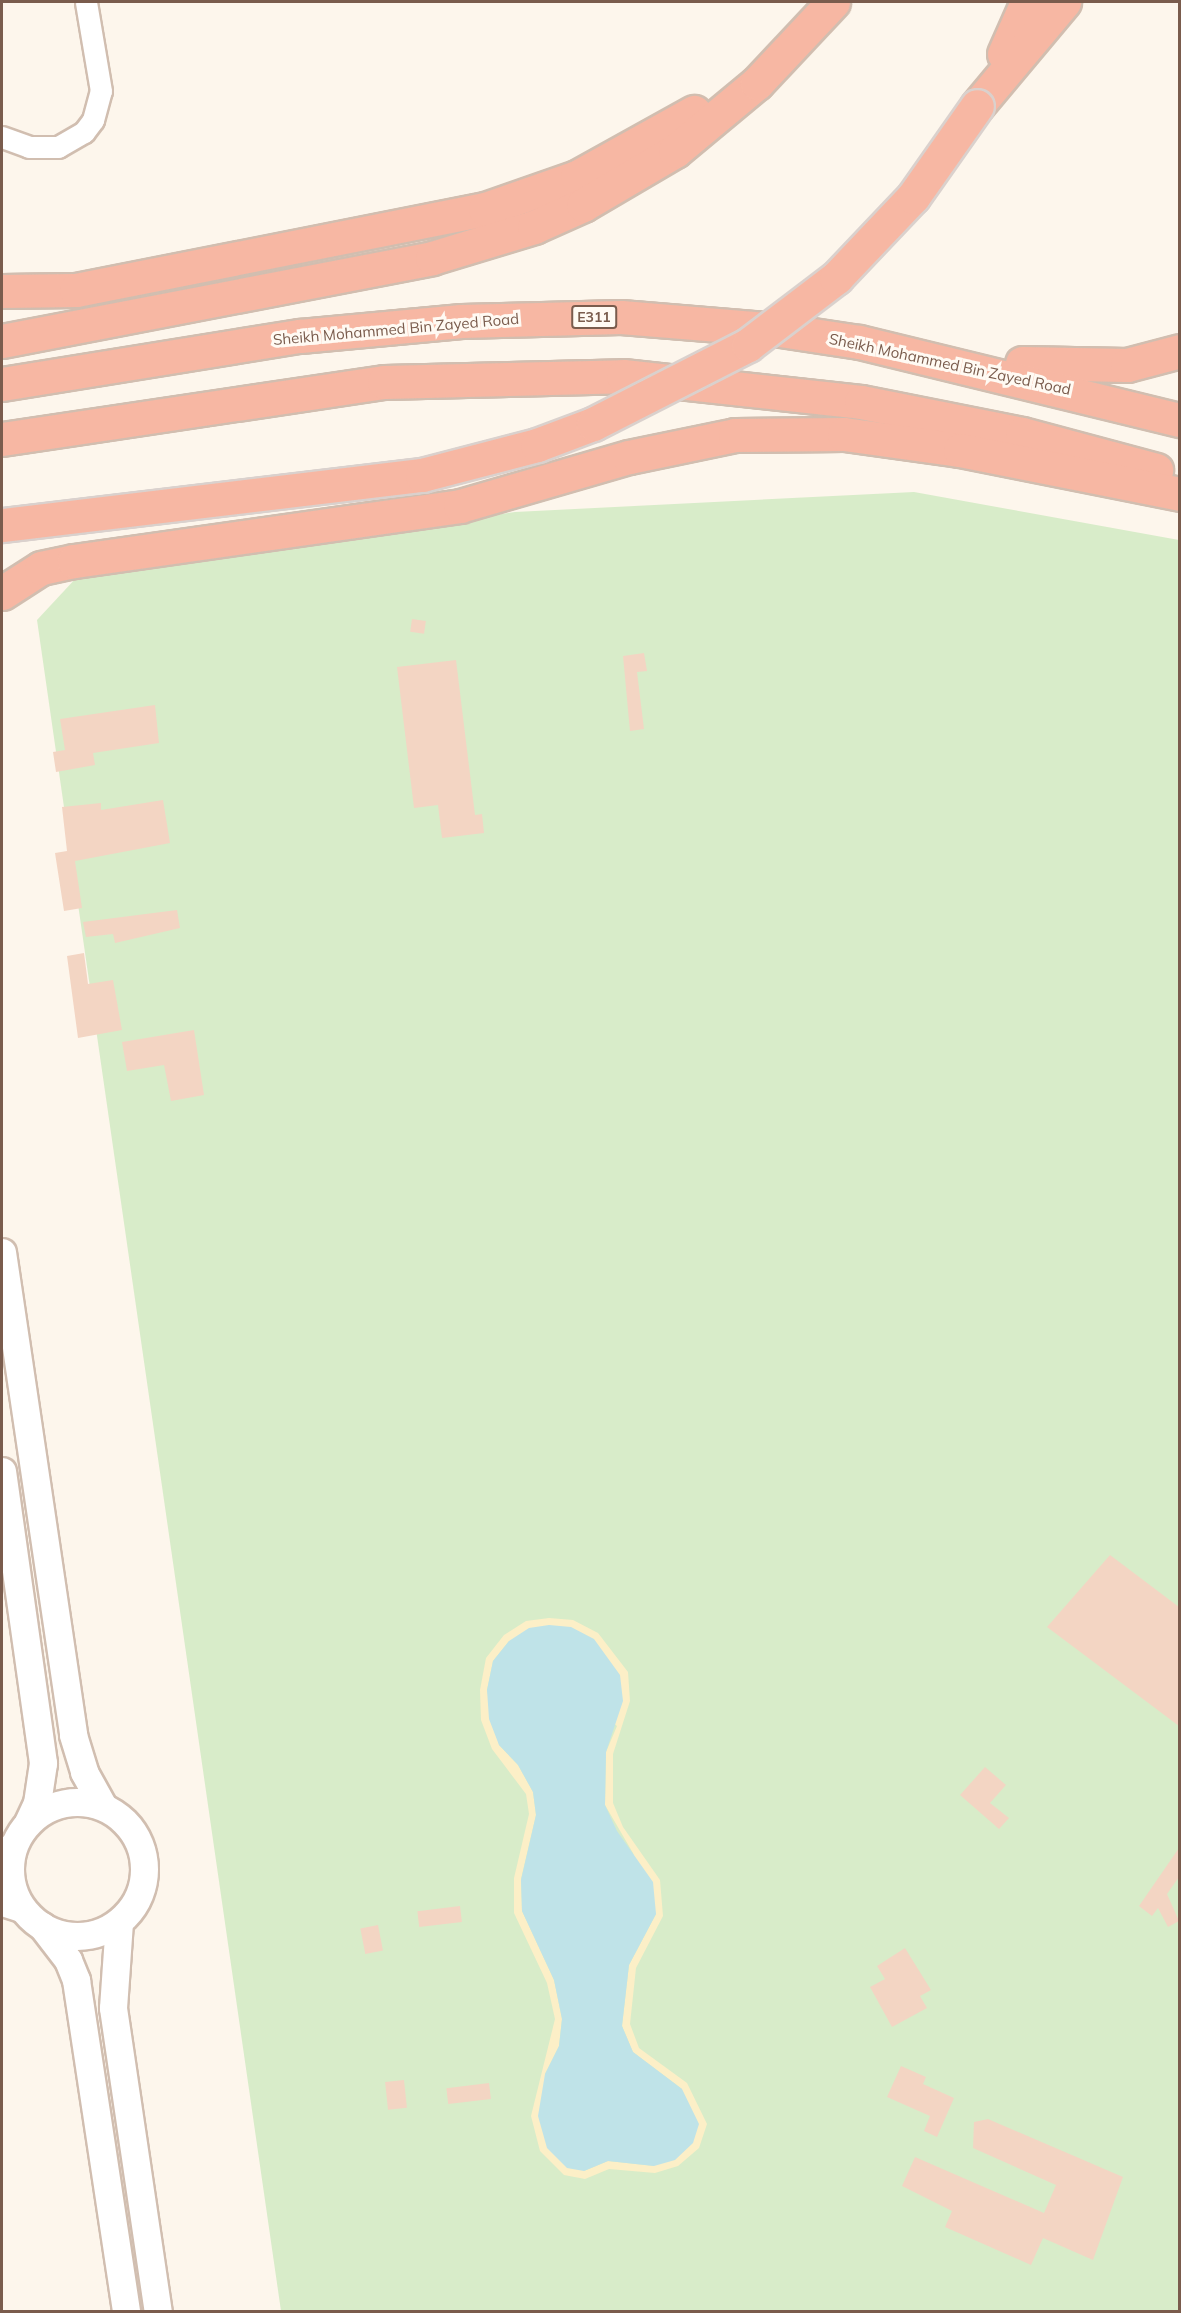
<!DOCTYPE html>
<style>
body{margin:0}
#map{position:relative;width:1181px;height:2313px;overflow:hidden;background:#fdf6ec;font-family:Mulish,sans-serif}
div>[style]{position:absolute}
.green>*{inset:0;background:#d8ecc9}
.sand>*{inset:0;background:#fcefc7}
.water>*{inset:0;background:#bfe3e8}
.building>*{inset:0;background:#f3d5c3;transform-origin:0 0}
.roads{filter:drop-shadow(2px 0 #d1beb0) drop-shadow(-2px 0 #d1beb0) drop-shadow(0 2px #d1beb0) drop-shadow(0 -2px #d1beb0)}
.minor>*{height:21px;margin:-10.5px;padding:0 10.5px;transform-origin:10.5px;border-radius:10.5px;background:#fff}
.tertiary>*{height:27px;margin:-13.5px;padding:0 13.5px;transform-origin:13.5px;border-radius:13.5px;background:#fff}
.tertiary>.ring{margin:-13.5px;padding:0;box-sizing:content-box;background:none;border:27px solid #fff;border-radius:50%}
.motorway>*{height:33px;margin:-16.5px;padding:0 16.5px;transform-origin:16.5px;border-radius:16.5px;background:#f7b7a3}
.bridges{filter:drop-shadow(2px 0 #dad1cd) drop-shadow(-2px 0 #dad1cd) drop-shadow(0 2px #dad1cd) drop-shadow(0 -2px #dad1cd)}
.motorway-bridge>*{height:33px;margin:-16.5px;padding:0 16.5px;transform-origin:16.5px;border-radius:16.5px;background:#f7b7a3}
span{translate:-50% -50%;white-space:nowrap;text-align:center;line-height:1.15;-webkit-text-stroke:6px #fffaf3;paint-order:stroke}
.shield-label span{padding:2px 4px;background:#fffaf3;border:2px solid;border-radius:4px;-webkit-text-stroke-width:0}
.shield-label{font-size:14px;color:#7a5c4d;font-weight:700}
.street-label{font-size:15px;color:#7a5c4d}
.frame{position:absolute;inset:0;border:3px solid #7a5c4d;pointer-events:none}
</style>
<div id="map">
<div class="green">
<i style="clip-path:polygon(914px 492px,1179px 540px,1179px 2311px,281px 2311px,37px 620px,77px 577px,515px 512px)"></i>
</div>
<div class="sand">
<i style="clip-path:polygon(evenodd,549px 1618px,573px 1620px,598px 1633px,628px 1672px,630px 1701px,613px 1754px,613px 1803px,623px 1827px,660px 1880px,663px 1916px,636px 1968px,630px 2024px,639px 2048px,687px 2083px,707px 2124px,699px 2148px,678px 2166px,655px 2173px,609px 2169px,585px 2179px,564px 2175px,540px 2151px,531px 2116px,555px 2019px,547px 1983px,514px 1913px,514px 1878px,529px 1814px,526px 1794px,492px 1749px,481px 1720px,480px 1690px,486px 1658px,504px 1635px,526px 1621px,549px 1618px,509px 1641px,617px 1726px,606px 1752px,605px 1805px,633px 1853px,656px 1914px,629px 1965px,622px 2026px,633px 2052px,682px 2089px,654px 2166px,608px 2161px,584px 2171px,545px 2074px,559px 2046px,562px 2019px,554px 1980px,522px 1911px,521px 1879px,536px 1815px,533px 1792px,518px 1765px,499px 1745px,487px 1690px,493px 1661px,509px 1641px)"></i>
</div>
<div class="water">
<i style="clip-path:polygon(549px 1625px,571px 1627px,594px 1639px,620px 1675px,623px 1701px,606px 1752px,605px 1805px,617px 1831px,653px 1882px,656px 1914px,629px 1965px,622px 2026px,633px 2052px,682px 2089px,699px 2124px,693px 2143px,675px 2160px,654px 2166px,608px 2161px,584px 2171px,567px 2168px,547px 2148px,538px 2116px,545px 2074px,559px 2046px,562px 2019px,554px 1980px,522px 1911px,521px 1880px,536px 1815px,533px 1792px,518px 1765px,499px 1745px,489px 1719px,487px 1690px,493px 1661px,509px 1641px,529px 1628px)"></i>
</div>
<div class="building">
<i style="left:412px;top:619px;width:14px;height:13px;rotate:8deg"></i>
<i style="clip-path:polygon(644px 653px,647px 671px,637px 672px,644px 729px,630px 731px,623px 656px)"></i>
<i style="clip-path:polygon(456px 660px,475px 815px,482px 814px,484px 833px,442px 838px,438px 805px,414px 808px,397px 667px)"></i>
<i style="clip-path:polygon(155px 705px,159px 743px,93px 753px,95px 765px,56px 772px,53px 752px,65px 750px,60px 719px)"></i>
<i style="clip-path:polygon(163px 800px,170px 843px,75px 861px,82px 908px,64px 911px,55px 853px,67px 851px,62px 807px,101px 803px,101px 810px)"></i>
<i style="clip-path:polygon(177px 910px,180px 928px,115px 943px,113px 934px,86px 937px,83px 922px)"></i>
<i style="clip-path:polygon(84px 953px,88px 984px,113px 980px,122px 1030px,78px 1038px,67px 956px)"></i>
<i style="clip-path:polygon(194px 1030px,204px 1095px,171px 1101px,164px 1065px,127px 1071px,122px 1042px)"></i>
<i style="clip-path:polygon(1110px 1555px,1179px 1607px,1179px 1726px,1047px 1627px)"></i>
<i style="clip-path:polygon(985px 1767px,1006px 1785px,990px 1803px,1009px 1818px,999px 1829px,960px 1795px)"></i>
<i style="clip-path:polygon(1179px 1848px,1179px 1877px,1167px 1894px,1179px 1921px,1168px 1927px,1158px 1908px,1152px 1916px,1139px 1906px)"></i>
<i style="left:460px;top:1906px;width:16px;height:43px;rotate:83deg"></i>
<i style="left:378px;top:1925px;width:26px;height:18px;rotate:79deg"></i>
<i style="clip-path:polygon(905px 1948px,931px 1990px,920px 1996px,927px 2008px,892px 2027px,870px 1987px,885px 1979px,877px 1966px)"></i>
<i style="clip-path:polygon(901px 2066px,926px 2077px,923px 2084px,954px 2098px,937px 2137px,924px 2131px,930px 2116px,887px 2097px)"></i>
<i style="left:404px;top:2080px;width:28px;height:19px;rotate:84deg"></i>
<i style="left:489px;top:2083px;width:16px;height:43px;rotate:83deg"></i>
<i style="clip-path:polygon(988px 2119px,1123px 2177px,1093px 2260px,1043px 2238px,1031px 2265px,945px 2227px,952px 2211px,902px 2186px,915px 2157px,1044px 2213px,1056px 2185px,973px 2148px,974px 2122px)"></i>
</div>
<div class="roads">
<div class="minor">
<i style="left:2px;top:137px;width:29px;rotate:20deg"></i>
<i style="left:29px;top:147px;width:29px"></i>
<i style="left:58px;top:147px;width:30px;rotate:-30deg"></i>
<i style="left:84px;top:132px;width:15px;rotate:-53deg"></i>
<i style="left:93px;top:120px;width:30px;rotate:-75deg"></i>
<i style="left:101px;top:91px;width:90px;rotate:-99.6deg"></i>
<i style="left:2px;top:1851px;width:20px;rotate:-41deg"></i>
<i style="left:2px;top:1905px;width:26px;rotate:18deg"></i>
</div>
<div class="tertiary">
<i style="left:2px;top:1252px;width:488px;rotate:81.6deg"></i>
<i style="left:73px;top:1735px;width:39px;rotate:73deg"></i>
<i style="left:84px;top:1772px;width:39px;rotate:61deg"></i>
<i style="left:2px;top:1471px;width:295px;rotate:82deg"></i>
<i style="left:43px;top:1763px;width:40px;rotate:98.5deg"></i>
<i style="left:37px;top:1803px;width:21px;rotate:115deg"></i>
<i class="ring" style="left:10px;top:1802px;width:107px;height:107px"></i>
<i style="left:119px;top:1922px;width:86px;rotate:94deg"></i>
<i style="left:113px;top:2008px;width:307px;rotate:81.6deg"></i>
<i style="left:42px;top:1926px;width:43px;rotate:52.6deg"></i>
<i style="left:68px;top:1960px;width:22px;rotate:68deg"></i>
<i style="left:76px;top:1980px;width:336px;rotate:81.4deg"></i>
</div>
<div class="motorway">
<i style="left:1004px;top:54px;width:57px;rotate:-66.1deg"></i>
<i style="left:977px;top:106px;width:136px;rotate:-50.1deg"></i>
<i style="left:2px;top:291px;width:74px;rotate:-0.8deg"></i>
<i style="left:76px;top:290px;width:417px;rotate:-11.2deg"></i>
<i style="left:485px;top:209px;width:97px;rotate:-19.2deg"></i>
<i style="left:577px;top:177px;width:134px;rotate:-29.1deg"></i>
<i style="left:2px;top:341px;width:438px;rotate:-10.9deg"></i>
<i style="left:432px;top:258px;width:107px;rotate:-16.9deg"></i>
<i style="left:534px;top:227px;width:54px;rotate:-24.2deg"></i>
<i style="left:583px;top:205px;width:107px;rotate:-30.4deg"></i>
<i style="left:675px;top:151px;width:107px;rotate:-39.7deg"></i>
<i style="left:757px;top:83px;width:111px;rotate:-46.8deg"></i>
<i style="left:1022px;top:363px;width:105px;rotate:1.1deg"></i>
<i style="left:1127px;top:365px;width:55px;rotate:-14.8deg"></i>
<i style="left:2px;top:384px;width:302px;rotate:-9.2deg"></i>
<i style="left:300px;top:336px;width:162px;rotate:-5.3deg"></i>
<i style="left:461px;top:321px;width:160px;rotate:-1.4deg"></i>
<i style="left:621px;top:317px;width:160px;rotate:4.7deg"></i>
<i style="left:780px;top:330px;width:80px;rotate:8.6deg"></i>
<i style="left:859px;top:342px;width:330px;rotate:13.7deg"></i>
<i style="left:2px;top:439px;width:386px;rotate:-8.5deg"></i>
<i style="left:384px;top:382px;width:239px;rotate:-1.4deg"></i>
<i style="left:623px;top:376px;width:239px;rotate:6.2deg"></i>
<i style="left:861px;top:402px;width:164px;rotate:11.2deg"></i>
<i style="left:1022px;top:434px;width:139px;rotate:15deg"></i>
<i style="left:2px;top:593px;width:46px;rotate:-32.7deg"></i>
<i style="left:41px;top:568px;width:34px;rotate:-12deg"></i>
<i style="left:74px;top:561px;width:390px;rotate:-8.1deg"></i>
<i style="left:460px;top:506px;width:176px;rotate:-16.2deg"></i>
<i style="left:629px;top:457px;width:108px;rotate:-11.7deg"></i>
<i style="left:735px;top:435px;width:109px;rotate:-0.5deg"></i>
<i style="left:844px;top:434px;width:117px;rotate:7.9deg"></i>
<i style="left:960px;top:450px;width:224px;rotate:11.3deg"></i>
</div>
</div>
<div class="bridges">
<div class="motorway-bridge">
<i style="left:2px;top:525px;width:423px;rotate:-6.8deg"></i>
<i style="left:422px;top:475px;width:119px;rotate:-14.6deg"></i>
<i style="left:537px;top:445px;width:60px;rotate:-20.6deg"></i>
<i style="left:593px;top:424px;width:174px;rotate:-27deg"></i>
<i style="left:748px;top:345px;width:111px;rotate:-37.3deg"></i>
<i style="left:836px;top:278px;width:112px;rotate:-46.5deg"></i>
<i style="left:913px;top:197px;width:111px;rotate:-54.9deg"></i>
</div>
</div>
<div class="shield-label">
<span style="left:594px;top:317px">E311</span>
</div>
<div class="street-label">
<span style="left:396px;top:329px;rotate:-5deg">Sheikh Mohammed Bin Zayed Road</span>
<span style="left:950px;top:364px;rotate:12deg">Sheikh Mohammed Bin Zayed Road</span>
</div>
<div class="frame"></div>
</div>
